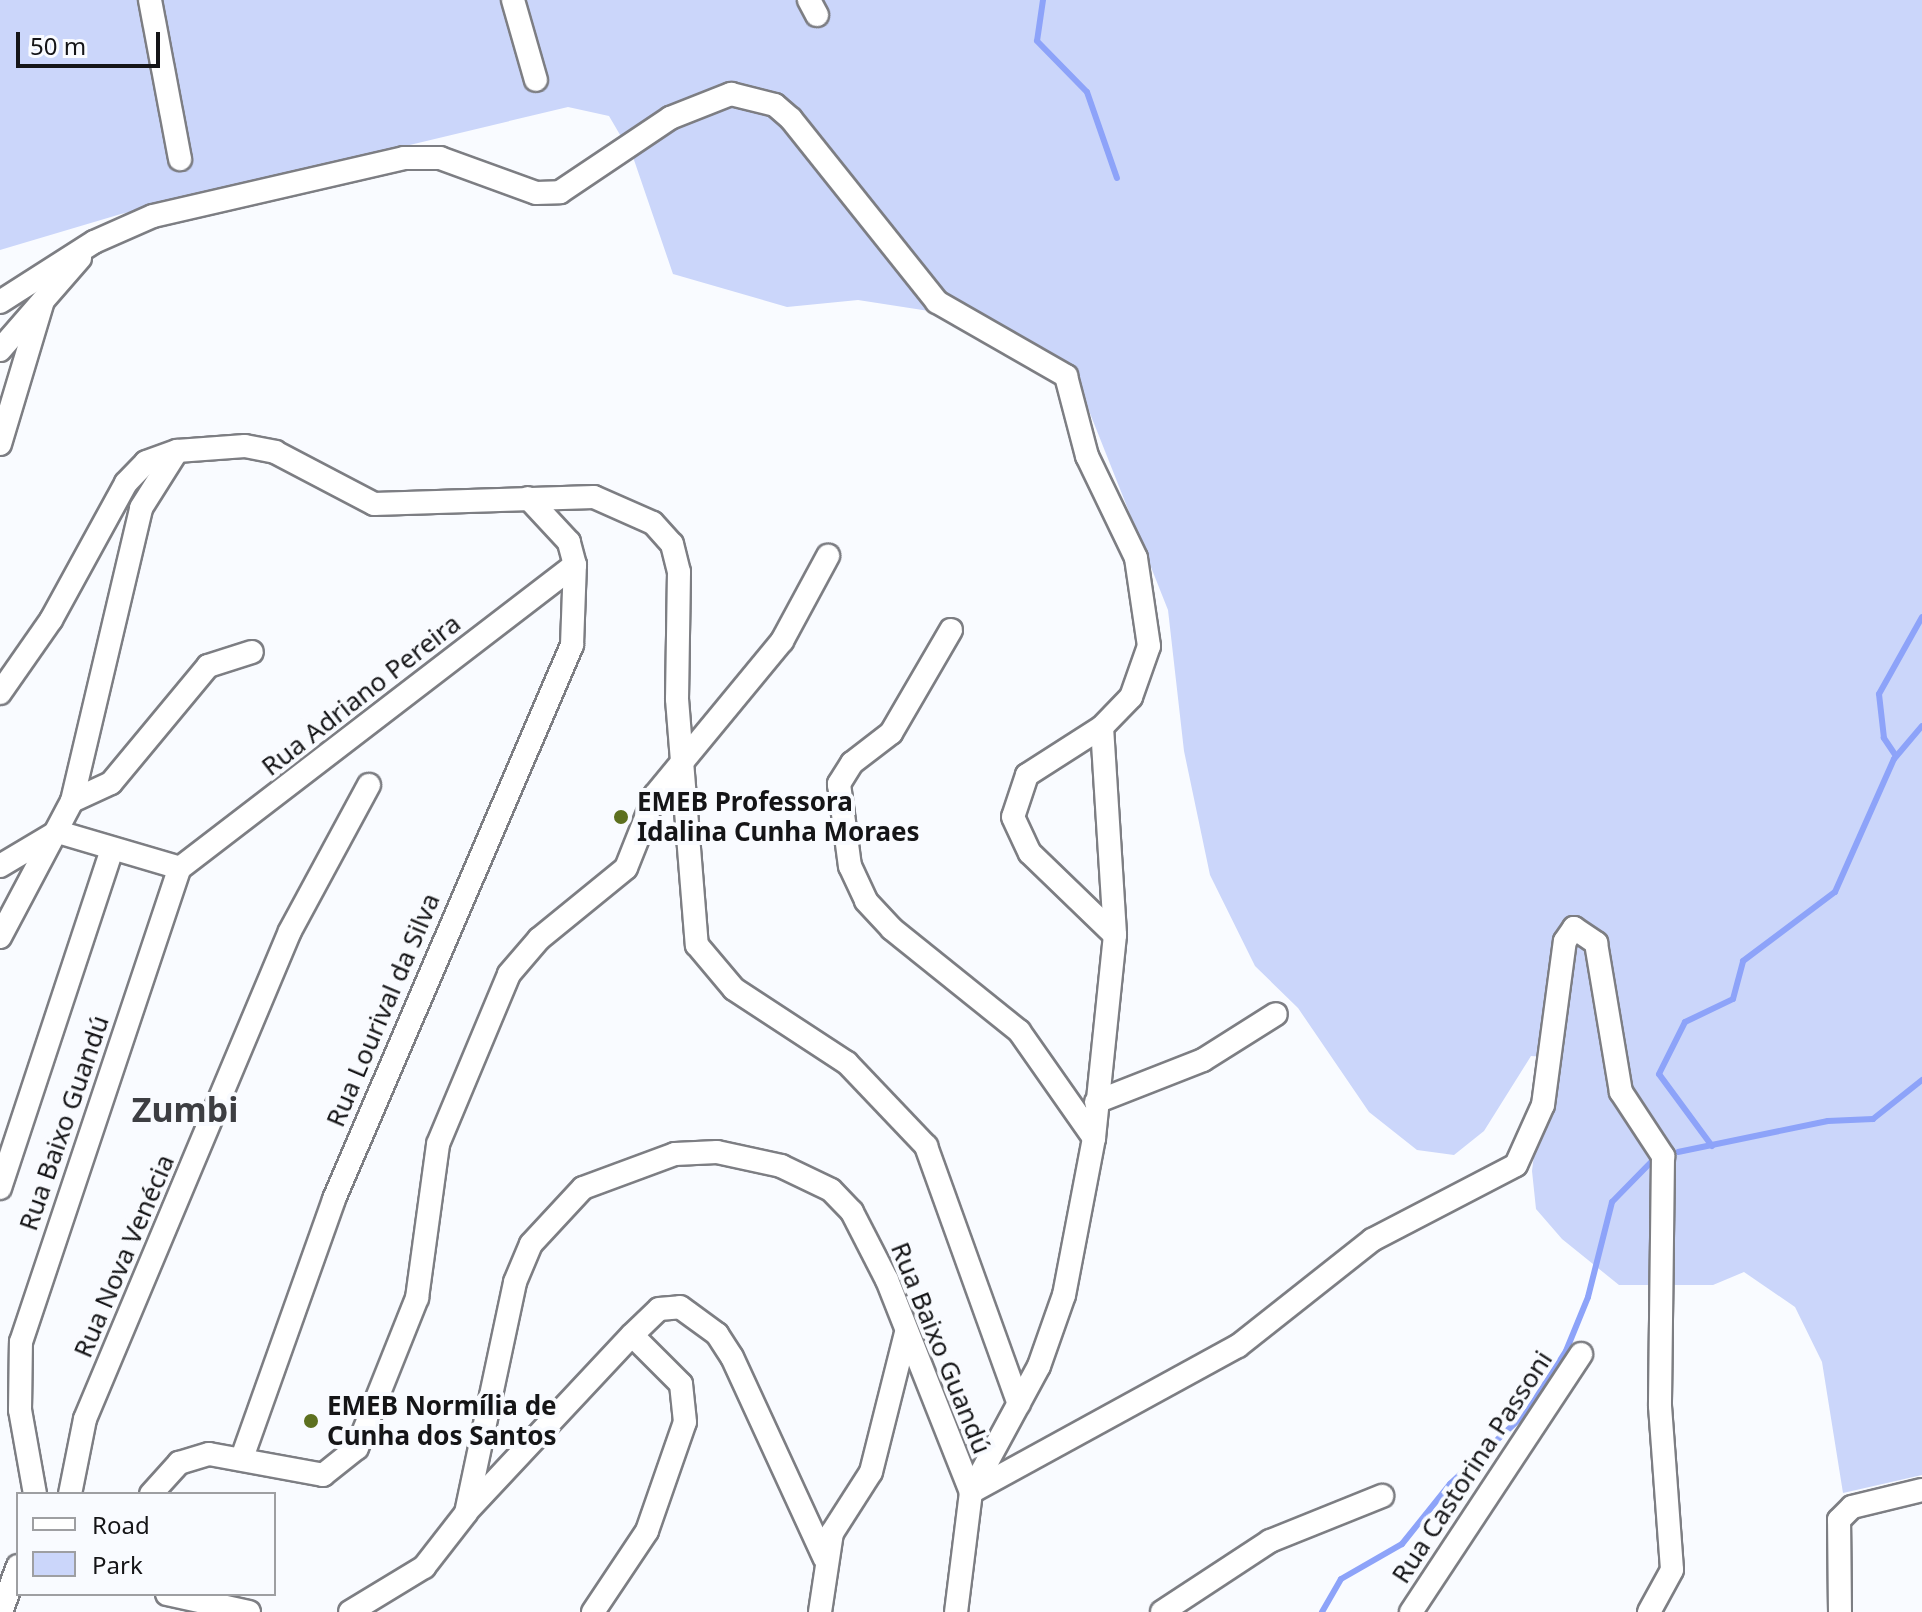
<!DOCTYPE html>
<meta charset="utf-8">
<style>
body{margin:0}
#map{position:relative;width:1922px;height:1612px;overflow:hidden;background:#f9fbff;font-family:"Noto Sans",sans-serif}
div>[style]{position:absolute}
.green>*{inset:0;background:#cbd6fa}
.stream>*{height:6px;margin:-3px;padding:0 3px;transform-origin:3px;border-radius:3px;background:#8da3f9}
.roads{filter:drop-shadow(2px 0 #7d7e83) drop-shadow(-2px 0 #7d7e83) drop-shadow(0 2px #7d7e83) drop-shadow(0 -2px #7d7e83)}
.minor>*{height:22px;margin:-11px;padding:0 11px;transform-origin:11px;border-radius:11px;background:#fff}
.dots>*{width:22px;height:22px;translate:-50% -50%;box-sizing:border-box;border:4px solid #f9fbff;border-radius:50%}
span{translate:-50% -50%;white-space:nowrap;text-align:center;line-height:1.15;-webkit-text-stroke:8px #f9fbff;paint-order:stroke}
.street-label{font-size:26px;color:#151517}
.poi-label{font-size:26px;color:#151517;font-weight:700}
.left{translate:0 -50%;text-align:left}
.district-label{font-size:34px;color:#3d3e42;font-weight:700}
.legend{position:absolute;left:16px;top:1492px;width:260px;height:104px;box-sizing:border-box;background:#f9fbff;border:2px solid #9e9fa2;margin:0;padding:10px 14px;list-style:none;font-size:24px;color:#151517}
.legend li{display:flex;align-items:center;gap:16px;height:40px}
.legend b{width:40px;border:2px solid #9e9fa2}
.scale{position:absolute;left:16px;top:32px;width:144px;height:36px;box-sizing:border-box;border:4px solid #151517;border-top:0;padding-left:10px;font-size:24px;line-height:28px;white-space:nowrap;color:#151517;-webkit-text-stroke:6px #f9fbff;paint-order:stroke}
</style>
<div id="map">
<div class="green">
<i style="clip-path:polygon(0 0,1922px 0,1922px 1475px,1843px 1493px,1822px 1362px,1795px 1307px,1744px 1272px,1713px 1285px,1619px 1285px,1562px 1239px,1536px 1209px,1532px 1171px,1546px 1057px,1531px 1056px,1484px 1131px,1454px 1155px,1417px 1150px,1369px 1112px,1298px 1008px,1255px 966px,1210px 875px,1184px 751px,1168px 610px,1072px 368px,977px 337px,929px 311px,858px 300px,787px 307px,673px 274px,633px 157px,609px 116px,568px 107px,121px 214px,0 250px)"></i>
</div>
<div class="stream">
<i style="left:1043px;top:0;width:41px;rotate:98.3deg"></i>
<i style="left:1037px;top:41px;width:71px;rotate:45.6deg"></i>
<i style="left:1087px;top:92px;width:91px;rotate:70.8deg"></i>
<i style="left:1896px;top:756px;width:22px;rotate:-124deg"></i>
<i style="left:1884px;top:738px;width:44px;rotate:-96.5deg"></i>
<i style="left:1879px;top:694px;width:88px;rotate:-60.8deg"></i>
<i style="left:1712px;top:1146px;width:89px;rotate:-126.4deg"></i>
<i style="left:1659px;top:1074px;width:58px;rotate:-63.4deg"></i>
<i style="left:1685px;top:1022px;width:53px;rotate:-25.6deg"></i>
<i style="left:1733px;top:999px;width:39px;rotate:-75deg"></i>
<i style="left:1743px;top:961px;width:115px;rotate:-36.9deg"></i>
<i style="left:1835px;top:892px;width:145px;rotate:-66.1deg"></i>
<i style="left:1894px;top:759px;width:43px;rotate:-49.7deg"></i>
<i style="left:1678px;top:1152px;width:153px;rotate:-11.7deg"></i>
<i style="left:1828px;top:1121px;width:45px;rotate:-2.5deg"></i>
<i style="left:1873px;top:1119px;width:63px;rotate:-38.5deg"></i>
<i style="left:1322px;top:1612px;width:38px;rotate:-60deg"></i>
<i style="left:1341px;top:1579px;width:70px;rotate:-29.8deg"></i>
<i style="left:1402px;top:1544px;width:77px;rotate:-51.3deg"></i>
<i style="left:1450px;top:1484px;width:105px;rotate:-43.1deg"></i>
<i style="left:1527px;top:1412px;width:72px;rotate:-57.4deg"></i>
<i style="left:1566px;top:1351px;width:58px;rotate:-67.8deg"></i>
<i style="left:1588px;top:1297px;width:98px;rotate:-75.8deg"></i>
<i style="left:1612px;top:1202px;width:64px;rotate:-45.6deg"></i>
</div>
<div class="roads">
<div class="minor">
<i style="left:150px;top:0;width:162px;rotate:79.3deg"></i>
<i style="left:513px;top:0;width:83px;rotate:74deg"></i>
<i style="left:809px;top:0;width:17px;rotate:62deg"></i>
<i style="left:0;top:302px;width:112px;rotate:-32.6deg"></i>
<i style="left:94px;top:242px;width:64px;rotate:-23.8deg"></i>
<i style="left:153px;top:216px;width:258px;rotate:-13deg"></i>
<i style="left:404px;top:158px;width:36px"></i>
<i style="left:440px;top:158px;width:102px;rotate:20deg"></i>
<i style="left:536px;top:193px;width:24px;rotate:-2deg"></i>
<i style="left:560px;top:192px;width:133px;rotate:-33.9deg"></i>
<i style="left:670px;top:118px;width:66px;rotate:-21.5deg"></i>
<i style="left:731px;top:94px;width:45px;rotate:14deg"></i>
<i style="left:775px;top:105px;width:21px;rotate:41deg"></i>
<i style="left:791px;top:119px;width:234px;rotate:51.4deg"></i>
<i style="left:937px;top:302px;width:149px;rotate:29.8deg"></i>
<i style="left:1066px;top:376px;width:83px;rotate:75.3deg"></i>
<i style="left:1087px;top:456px;width:113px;rotate:64.3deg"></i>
<i style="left:1136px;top:558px;width:89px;rotate:81.6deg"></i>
<i style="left:1149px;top:646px;width:54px;rotate:109.4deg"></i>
<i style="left:1131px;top:697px;width:42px;rotate:134deg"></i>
<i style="left:1102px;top:727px;width:208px;rotate:86.4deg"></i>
<i style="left:1115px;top:935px;width:204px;rotate:95.9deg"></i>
<i style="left:1094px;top:1138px;width:160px;rotate:100.8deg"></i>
<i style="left:1064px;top:1295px;width:75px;rotate:109.4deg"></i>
<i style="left:1039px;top:1366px;width:143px;rotate:118.4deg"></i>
<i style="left:971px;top:1492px;width:121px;rotate:97.1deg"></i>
<i style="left:0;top:350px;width:122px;rotate:-49deg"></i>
<i style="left:0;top:444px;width:149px;rotate:-73.3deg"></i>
<i style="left:951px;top:630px;width:119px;rotate:120.2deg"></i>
<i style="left:891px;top:733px;width:49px;rotate:142.4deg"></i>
<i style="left:852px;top:763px;width:25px;rotate:122deg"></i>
<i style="left:839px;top:784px;width:83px;rotate:82.4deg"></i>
<i style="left:850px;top:866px;width:38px;rotate:65deg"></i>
<i style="left:866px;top:901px;width:38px;rotate:47deg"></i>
<i style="left:892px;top:929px;width:163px;rotate:38.8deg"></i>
<i style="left:1019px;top:1031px;width:131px;rotate:55deg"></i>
<i style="left:0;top:693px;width:89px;rotate:-55.1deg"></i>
<i style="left:51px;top:620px;width:156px;rotate:-61.3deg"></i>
<i style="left:126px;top:483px;width:29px;rotate:-46deg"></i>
<i style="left:146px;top:462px;width:33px;rotate:-20deg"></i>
<i style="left:177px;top:451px;width:68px;rotate:-4.2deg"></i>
<i style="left:245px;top:446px;width:31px;rotate:11deg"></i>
<i style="left:275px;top:452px;width:112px;rotate:27.7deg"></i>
<i style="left:374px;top:504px;width:220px;rotate:-1.8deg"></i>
<i style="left:594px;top:497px;width:64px;rotate:23.8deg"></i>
<i style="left:653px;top:523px;width:28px;rotate:48deg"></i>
<i style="left:672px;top:544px;width:29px;rotate:76deg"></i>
<i style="left:679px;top:572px;width:127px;rotate:90.9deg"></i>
<i style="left:677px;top:699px;width:247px;rotate:85.4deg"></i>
<i style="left:697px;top:945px;width:57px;rotate:49.9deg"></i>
<i style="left:734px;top:989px;width:135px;rotate:33.2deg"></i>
<i style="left:847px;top:1063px;width:115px;rotate:46.4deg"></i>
<i style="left:926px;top:1146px;width:274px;rotate:70.2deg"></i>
<i style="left:1102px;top:727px;width:89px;rotate:147.4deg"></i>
<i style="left:1027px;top:775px;width:44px;rotate:108.4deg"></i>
<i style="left:1013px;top:817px;width:40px;rotate:65deg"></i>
<i style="left:1030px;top:853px;width:118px;rotate:44deg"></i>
<i style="left:72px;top:801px;width:301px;rotate:-76.7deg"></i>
<i style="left:141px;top:508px;width:67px;rotate:-57.7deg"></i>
<i style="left:58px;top:832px;width:127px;rotate:16.4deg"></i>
<i style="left:0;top:866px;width:66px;rotate:-30.8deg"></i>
<i style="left:180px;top:868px;width:498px;rotate:-37.5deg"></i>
<i style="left:0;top:937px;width:154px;rotate:-62.1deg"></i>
<i style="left:72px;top:801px;width:43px;rotate:-24.8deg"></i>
<i style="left:111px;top:783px;width:152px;rotate:-50.3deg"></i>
<i style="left:208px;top:666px;width:46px;rotate:-17.7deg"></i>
<i style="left:1096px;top:1102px;width:115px;rotate:-21.4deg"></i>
<i style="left:1203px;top:1060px;width:86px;rotate:-32.2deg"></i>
<i style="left:0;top:1188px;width:356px;rotate:-71.7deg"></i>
<i style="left:243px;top:1455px;width:272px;rotate:-70.4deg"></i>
<i style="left:334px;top:1199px;width:603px;rotate:-66.75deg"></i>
<i style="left:572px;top:645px;width:80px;rotate:-87.9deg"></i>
<i style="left:575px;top:565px;width:24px;rotate:-105deg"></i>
<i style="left:569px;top:542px;width:60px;rotate:-133deg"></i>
<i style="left:35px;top:1494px;width:85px;rotate:-100.1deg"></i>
<i style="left:20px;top:1410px;width:68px;rotate:-89.2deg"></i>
<i style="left:21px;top:1342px;width:500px;rotate:-71.5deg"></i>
<i style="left:70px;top:1494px;width:76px;rotate:-78.7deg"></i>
<i style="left:85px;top:1419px;width:529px;rotate:-67.21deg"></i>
<i style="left:290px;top:931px;width:166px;rotate:-61.6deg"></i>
<i style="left:151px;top:1494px;width:42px;rotate:-47.9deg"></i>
<i style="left:179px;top:1463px;width:31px;rotate:-17deg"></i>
<i style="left:209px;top:1454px;width:116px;rotate:10.4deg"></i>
<i style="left:323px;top:1475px;width:43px;rotate:-38.5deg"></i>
<i style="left:357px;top:1448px;width:162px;rotate:-68.2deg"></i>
<i style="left:417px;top:1298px;width:155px;rotate:-82.2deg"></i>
<i style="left:438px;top:1144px;width:184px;rotate:-67.3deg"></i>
<i style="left:509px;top:974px;width:46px;rotate:-49.4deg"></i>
<i style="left:539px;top:939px;width:112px;rotate:-39.2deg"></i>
<i style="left:626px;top:868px;width:79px;rotate:-68.3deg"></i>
<i style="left:655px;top:795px;width:200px;rotate:-50.5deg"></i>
<i style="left:782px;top:641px;width:97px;rotate:-61.6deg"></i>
<i style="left:469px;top:1509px;width:238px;rotate:-46.9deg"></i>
<i style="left:632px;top:1335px;width:37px;rotate:-44deg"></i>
<i style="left:659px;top:1309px;width:21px;rotate:-5deg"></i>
<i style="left:680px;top:1307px;width:46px;rotate:36.1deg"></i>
<i style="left:717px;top:1334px;width:27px;rotate:57deg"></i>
<i style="left:732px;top:1357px;width:222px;rotate:65.3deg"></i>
<i style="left:167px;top:1594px;width:84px;rotate:12.4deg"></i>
<i style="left:1px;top:1612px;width:49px;rotate:-69.7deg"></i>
<i style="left:350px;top:1612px;width:87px;rotate:-31.3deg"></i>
<i style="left:424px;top:1567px;width:68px;rotate:-52.1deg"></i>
<i style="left:466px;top:1513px;width:236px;rotate:-78deg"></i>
<i style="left:515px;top:1282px;width:41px;rotate:-67.2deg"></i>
<i style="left:531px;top:1244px;width:76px;rotate:-47.1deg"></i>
<i style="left:583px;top:1188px;width:98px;rotate:-20.3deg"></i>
<i style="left:675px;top:1154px;width:42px;rotate:-2.7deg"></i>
<i style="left:717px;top:1152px;width:66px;rotate:12.3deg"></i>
<i style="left:781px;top:1166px;width:55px;rotate:25.6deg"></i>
<i style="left:831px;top:1190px;width:30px;rotate:46deg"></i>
<i style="left:852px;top:1212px;width:76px;rotate:62.8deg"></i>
<i style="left:887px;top:1280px;width:228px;rotate:68.4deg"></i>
<i style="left:971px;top:1492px;width:304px;rotate:-28.7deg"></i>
<i style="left:1238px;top:1346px;width:171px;rotate:-38.3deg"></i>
<i style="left:1372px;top:1240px;width:162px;rotate:-27.5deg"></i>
<i style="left:1516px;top:1165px;width:66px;rotate:-65.8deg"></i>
<i style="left:1543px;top:1105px;width:165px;rotate:-82.4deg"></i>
<i style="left:1565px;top:941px;width:16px;rotate:-55deg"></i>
<i style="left:1574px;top:928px;width:27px;rotate:34deg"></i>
<i style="left:1596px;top:943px;width:151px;rotate:80.5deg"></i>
<i style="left:1621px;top:1092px;width:77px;rotate:56.7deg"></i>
<i style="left:1663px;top:1156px;width:250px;rotate:90.7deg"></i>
<i style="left:1660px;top:1406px;width:164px;rotate:85.8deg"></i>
<i style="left:1672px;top:1570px;width:48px;rotate:118.7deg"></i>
<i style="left:593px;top:1612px;width:97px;rotate:-56.3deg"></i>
<i style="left:647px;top:1531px;width:115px;rotate:-70.8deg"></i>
<i style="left:685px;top:1422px;width:38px;rotate:-96deg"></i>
<i style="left:681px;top:1384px;width:69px;rotate:-135deg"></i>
<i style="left:820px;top:1612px;width:80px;rotate:-81.4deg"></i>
<i style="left:832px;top:1533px;width:72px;rotate:-57.4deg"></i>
<i style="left:871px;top:1472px;width:143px;rotate:-75.9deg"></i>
<i style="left:1162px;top:1612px;width:129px;rotate:-33.3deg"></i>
<i style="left:1270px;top:1541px;width:121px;rotate:-21.9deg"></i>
<i style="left:1411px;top:1612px;width:309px;rotate:-56.6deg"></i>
<i style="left:1840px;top:1612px;width:92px;rotate:-90.6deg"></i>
<i style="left:1839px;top:1520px;width:18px;rotate:-45deg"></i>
<i style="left:1852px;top:1507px;width:72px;rotate:-13.7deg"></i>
</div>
</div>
<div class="dots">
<i style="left:621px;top:817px;background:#5d701f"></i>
<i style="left:311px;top:1421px;background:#5d701f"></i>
</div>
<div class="street-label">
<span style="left:361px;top:695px;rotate:-38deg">Rua Adriano Pereira</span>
<span style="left:383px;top:1010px;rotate:-67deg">Rua Lourival da Silva</span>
<span style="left:64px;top:1123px;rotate:-71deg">Rua Baixo Guandú</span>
<span style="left:124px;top:1256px;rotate:-67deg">Rua Nova Venécia</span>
<span style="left:941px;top:1348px;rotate:68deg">Rua Baixo Guandú</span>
<span style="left:1472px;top:1467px;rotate:-57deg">Rua Castorina Passoni</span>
</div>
<div class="poi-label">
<span class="left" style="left:637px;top:817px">EMEB Professora<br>Idalina Cunha Moraes</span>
<span class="left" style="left:327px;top:1421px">EMEB Normília de<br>Cunha dos Santos</span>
</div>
<div class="district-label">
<span style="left:185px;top:1110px">Zumbi</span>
</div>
<ul class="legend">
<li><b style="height:10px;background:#fff"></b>Road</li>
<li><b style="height:22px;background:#cbd6fa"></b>Park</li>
</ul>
<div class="scale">50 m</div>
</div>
